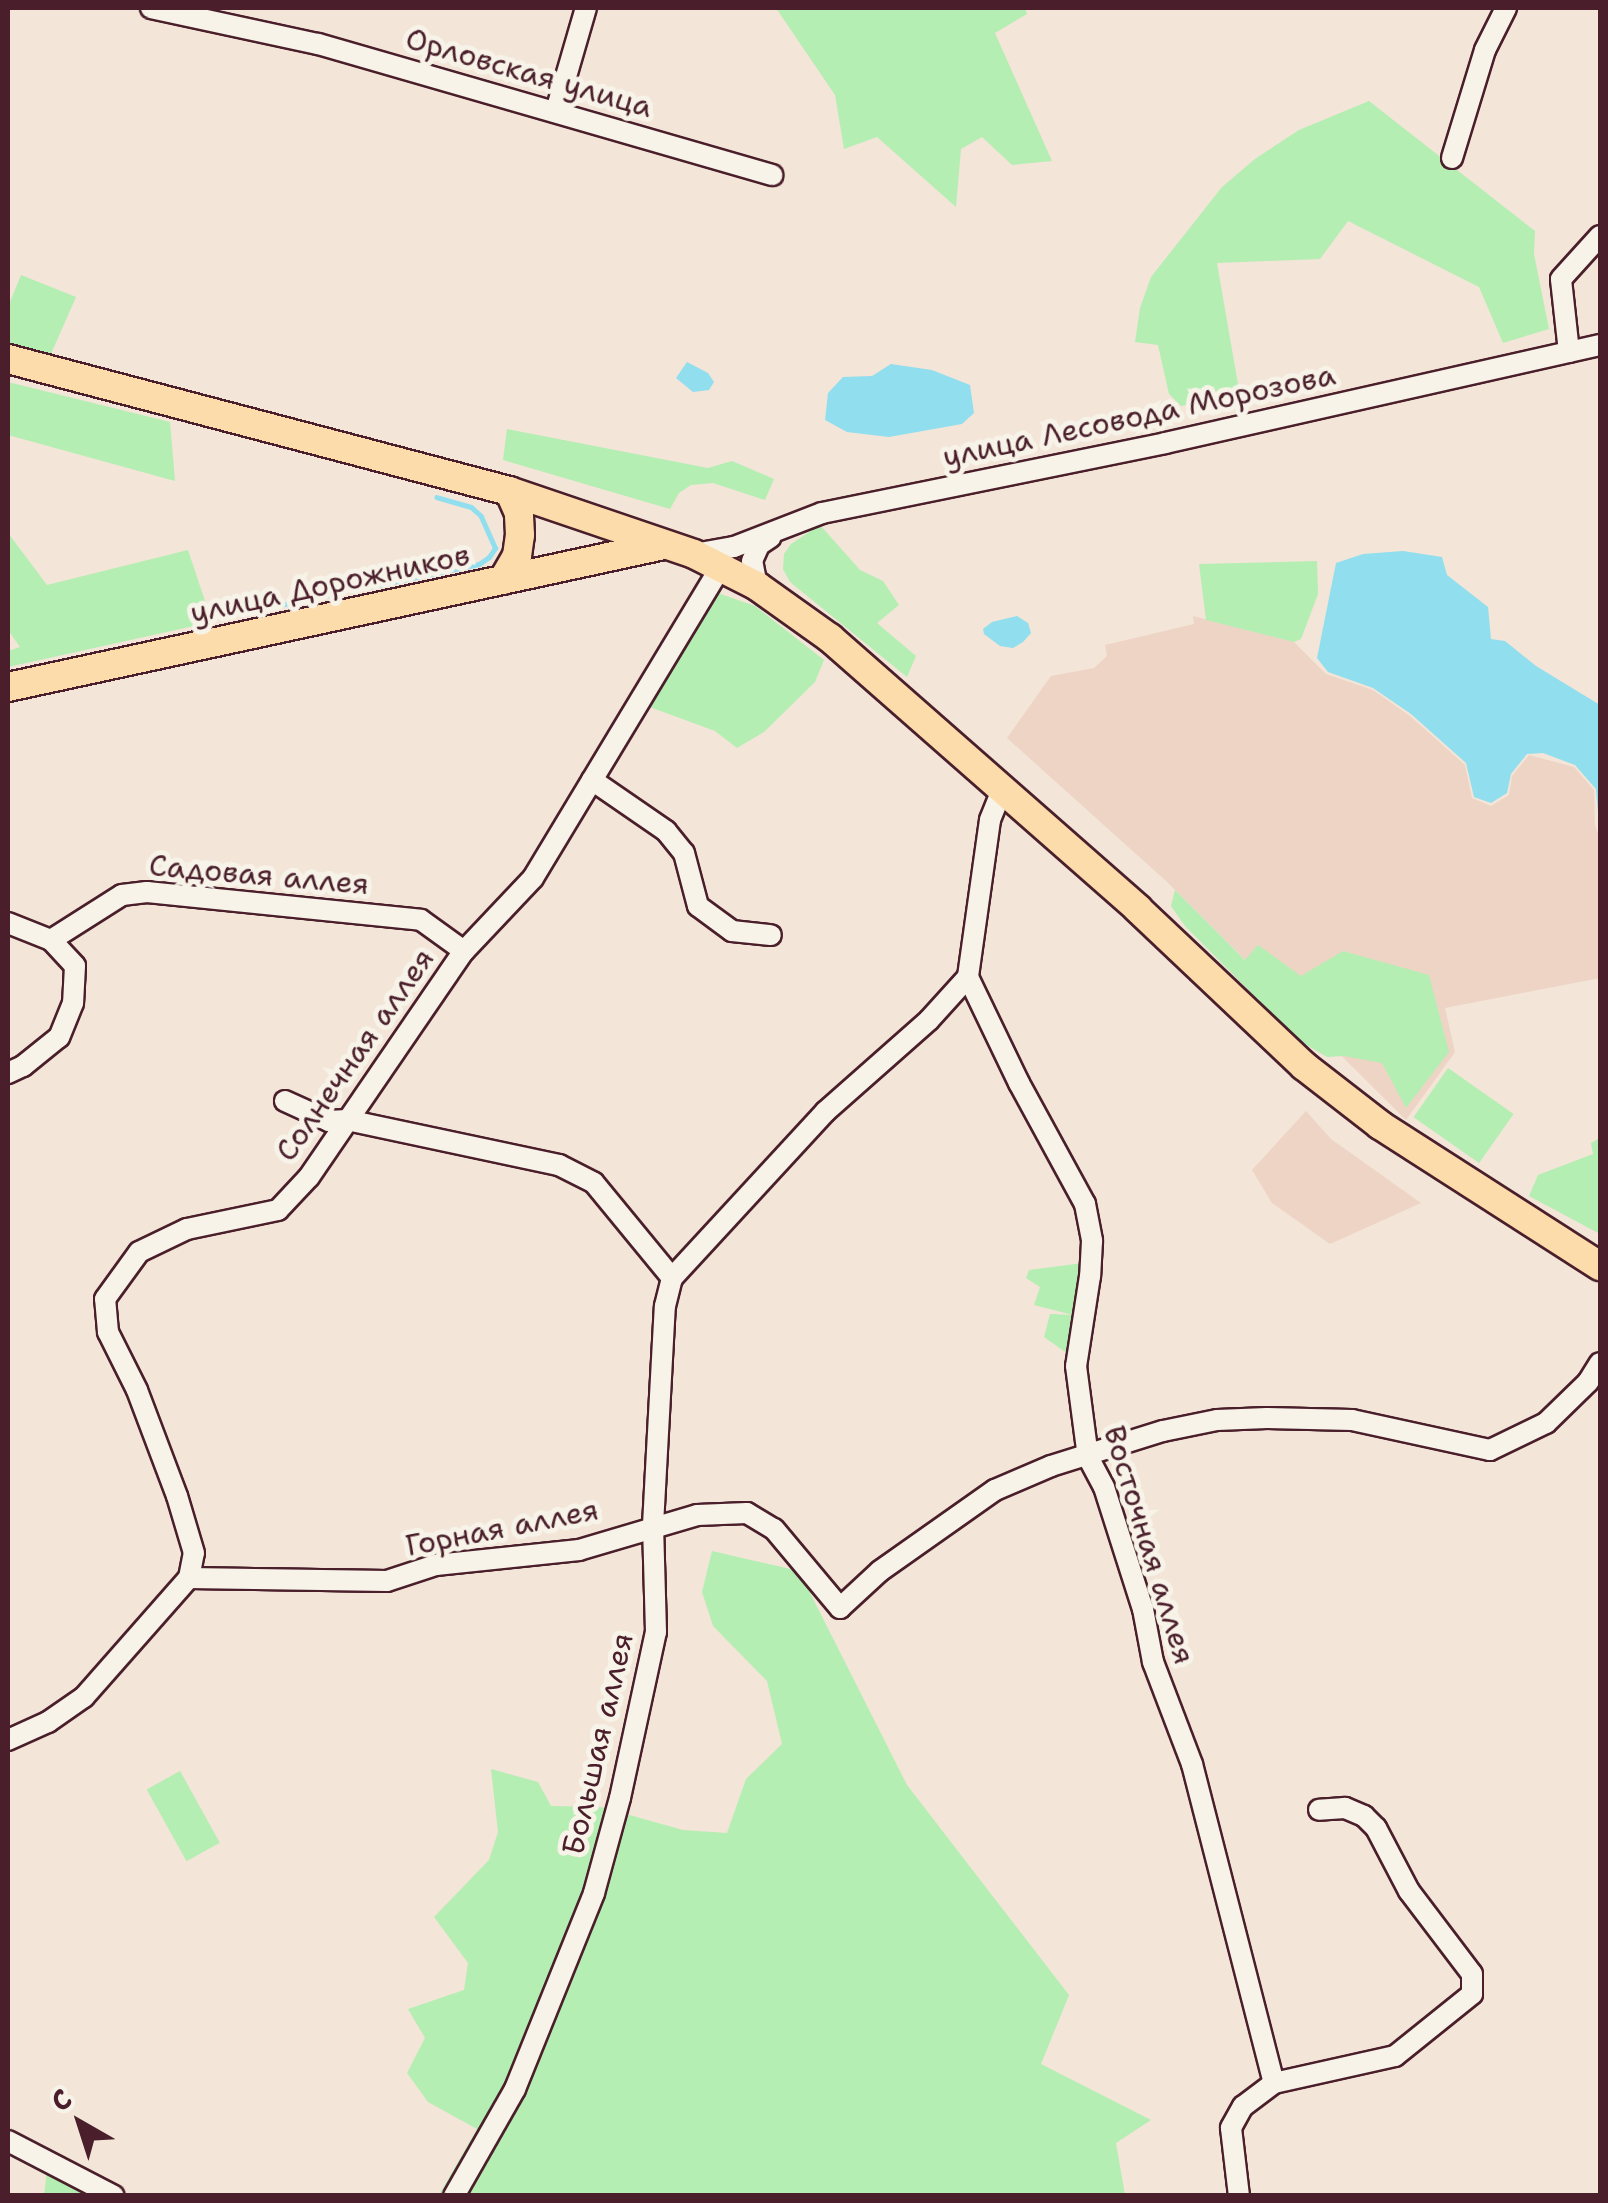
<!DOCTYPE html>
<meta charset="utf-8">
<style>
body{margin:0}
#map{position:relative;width:1608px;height:2203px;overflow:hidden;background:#f3e5d8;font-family:"Shantell Sans",sans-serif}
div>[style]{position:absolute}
.built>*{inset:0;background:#eed4c5}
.green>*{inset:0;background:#b4eeb3;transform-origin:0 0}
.water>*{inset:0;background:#90deee}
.stream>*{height:5px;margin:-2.5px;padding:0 2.5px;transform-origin:2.5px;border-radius:2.5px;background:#90deee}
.roads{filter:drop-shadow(2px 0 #4a1f2b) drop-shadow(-2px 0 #4a1f2b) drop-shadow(0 2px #4a1f2b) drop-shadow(0 -2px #4a1f2b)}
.minor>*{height:20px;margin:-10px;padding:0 10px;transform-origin:10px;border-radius:10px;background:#f7f3e8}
.major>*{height:28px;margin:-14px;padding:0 14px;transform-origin:14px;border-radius:14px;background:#fddcac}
span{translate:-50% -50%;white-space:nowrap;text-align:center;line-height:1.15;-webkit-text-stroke:10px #f7f3e8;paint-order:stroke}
.street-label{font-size:30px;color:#4a1f2b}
.frame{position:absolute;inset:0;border:10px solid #4a1f2b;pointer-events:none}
.north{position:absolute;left:30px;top:2073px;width:100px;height:100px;-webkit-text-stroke:8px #f7f3e8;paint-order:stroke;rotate:321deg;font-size:28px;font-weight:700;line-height:40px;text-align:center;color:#4a1f2b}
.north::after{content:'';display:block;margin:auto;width:35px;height:45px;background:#4a1f2b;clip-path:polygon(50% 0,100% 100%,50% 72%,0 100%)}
</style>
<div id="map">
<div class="built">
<i style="clip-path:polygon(1193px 616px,1294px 642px,1326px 674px,1373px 690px,1410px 716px,1465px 765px,1472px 798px,1491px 806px,1509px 795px,1512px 776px,1529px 755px,1574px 767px,1594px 790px,1595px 825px,1600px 839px,1600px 978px,1445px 1008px,1455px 1052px,1406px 1120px,1165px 880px,1007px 738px,1051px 676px,1094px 668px,1107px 656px,1105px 645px,1194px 624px)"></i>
<i style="clip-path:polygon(1306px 1111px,1331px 1139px,1421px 1203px,1330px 1244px,1272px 1203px,1252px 1170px)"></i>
</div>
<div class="green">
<i style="clip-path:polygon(776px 8px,1025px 8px,1027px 14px,995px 33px,1052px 161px,1012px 165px,982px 137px,961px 149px,956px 207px,877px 137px,844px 149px,835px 95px)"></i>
<i style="clip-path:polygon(1369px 101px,1535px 231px,1534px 254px,1549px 329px,1503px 343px,1479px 287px,1348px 221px,1320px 259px,1217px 263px,1240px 396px,1181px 406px,1169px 394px,1158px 345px,1135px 342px,1140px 308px,1151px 277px,1222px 187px,1255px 159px,1299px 130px)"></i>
<i style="clip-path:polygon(21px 275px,76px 297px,50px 356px,8px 344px,8px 307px)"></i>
<i style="clip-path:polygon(8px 382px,170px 422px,175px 481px,8px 435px)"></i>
<i style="clip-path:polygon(507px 429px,708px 468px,732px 461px,774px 479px,765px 500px,713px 483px,691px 485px,679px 493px,670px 509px,503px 460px)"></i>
<i style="clip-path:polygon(820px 525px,860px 570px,883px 581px,899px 605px,877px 623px,916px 656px,907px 677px,790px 582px,783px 569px,784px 554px,791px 544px)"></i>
<i style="clip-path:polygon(8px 533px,47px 585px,188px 550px,212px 622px,8px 667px,8px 651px,20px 647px,8px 630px)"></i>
<i style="clip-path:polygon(1317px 561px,1318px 594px,1301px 639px,1294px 642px,1206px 620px,1199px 564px)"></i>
<i style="clip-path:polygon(715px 592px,755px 606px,824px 660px,815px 682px,764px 732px,737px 748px,715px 731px,647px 706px)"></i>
<i style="clip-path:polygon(1175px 890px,1245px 960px,1258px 945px,1301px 976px,1343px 951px,1429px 975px,1449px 1052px,1406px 1108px,1382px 1063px,1344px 1056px,1327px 1057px,1298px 1040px,1185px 926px,1171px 906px)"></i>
<i style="left:1448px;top:1068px;width:80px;height:60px;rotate:35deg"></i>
<i style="clip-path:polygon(1600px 1138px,1600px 1234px,1529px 1196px,1538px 1175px,1593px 1154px,1591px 1143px)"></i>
<i style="clip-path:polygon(1083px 1263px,1071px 1356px,1044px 1337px,1050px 1314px,1073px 1315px,1034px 1305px,1040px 1287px,1026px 1278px,1029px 1270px)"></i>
<i style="clip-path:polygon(712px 1551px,799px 1571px,907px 1785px,1069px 1995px,1041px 2064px,1151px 2120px,1116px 2143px,1125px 2195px,439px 2195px,477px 2129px,428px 2102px,407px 2073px,425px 2038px,408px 2009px,464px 1990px,468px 1963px,434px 1917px,489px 1860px,498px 1832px,491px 1769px,538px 1782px,551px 1806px,601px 1807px,683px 1830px,727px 1833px,746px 1779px,782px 1744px,767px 1681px,713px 1626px,702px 1592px)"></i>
<i style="left:180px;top:1771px;width:82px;height:38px;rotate:61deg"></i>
<i style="clip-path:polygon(47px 2171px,95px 2196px,44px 2196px)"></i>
</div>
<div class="water">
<i style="clip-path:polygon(687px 362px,708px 373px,714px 382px,709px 390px,693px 392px,676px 378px)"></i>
<i style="clip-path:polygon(891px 364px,932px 370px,970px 385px,974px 413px,962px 424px,889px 437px,847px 432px,825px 420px,828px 393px,843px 377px,872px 376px)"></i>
<i style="clip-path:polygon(1403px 551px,1442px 557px,1447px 575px,1488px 607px,1491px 639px,1505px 641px,1536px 666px,1600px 705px,1600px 835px,1596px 789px,1575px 765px,1543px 753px,1527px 754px,1511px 774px,1507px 793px,1491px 803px,1474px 797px,1466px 763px,1411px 714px,1373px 688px,1328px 672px,1317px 658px,1336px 563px,1363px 554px)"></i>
<i style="clip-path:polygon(1017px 616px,1028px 623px,1031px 633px,1023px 642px,1013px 648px,1000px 646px,984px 634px,983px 629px,992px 622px)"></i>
</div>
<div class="stream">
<i style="left:373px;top:586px;width:108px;rotate:-11.7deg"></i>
<i style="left:479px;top:564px;width:12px;rotate:-35deg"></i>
<i style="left:489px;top:557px;width:11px;rotate:-56deg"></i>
<i style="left:495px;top:548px;width:35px;rotate:-114deg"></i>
<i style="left:481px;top:516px;width:13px;rotate:-138deg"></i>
<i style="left:471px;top:507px;width:36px;rotate:-164deg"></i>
<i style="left:255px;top:610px;width:81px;rotate:-11.4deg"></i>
</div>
<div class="roads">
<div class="minor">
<i style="left:151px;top:8px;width:171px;rotate:12.2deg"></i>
<i style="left:318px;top:44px;width:473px;rotate:16.1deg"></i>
<i style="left:556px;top:111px;width:107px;rotate:-73.8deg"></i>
<i style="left:1452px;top:158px;width:113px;rotate:-73deg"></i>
<i style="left:1485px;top:50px;width:47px;rotate:-63.4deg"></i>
<i style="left:1569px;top:352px;width:73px;rotate:-96.3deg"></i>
<i style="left:1561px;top:279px;width:58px;rotate:-47.8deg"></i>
<i style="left:694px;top:554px;width:41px;rotate:-9.9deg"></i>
<i style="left:734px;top:547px;width:94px;rotate:-21.1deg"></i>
<i style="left:822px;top:513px;width:350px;rotate:-11.5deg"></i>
<i style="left:1165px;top:443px;width:446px;rotate:-12.7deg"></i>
<i style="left:757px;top:586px;width:25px;rotate:-101deg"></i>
<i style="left:752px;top:561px;width:17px;rotate:-66deg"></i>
<i style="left:759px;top:545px;width:14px;rotate:-34deg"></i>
<i style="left:592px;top:780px;width:90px;rotate:34.6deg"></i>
<i style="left:666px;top:831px;width:28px;rotate:51deg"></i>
<i style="left:684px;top:853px;width:55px;rotate:75.2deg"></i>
<i style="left:698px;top:906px;width:42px;rotate:36.3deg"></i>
<i style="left:732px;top:931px;width:39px;rotate:6deg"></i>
<i style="left:1002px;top:790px;width:32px;rotate:112deg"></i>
<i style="left:990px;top:820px;width:159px;rotate:98deg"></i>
<i style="left:968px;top:977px;width:118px;rotate:64.3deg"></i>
<i style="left:1019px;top:1083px;width:138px;rotate:61.4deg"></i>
<i style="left:1085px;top:1204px;width:38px;rotate:79deg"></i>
<i style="left:1092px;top:1241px;width:35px;rotate:93deg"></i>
<i style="left:1090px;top:1276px;width:91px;rotate:98.8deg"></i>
<i style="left:1076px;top:1366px;width:92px;rotate:82.5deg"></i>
<i style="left:1088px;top:1457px;width:34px;rotate:62deg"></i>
<i style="left:1104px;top:1487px;width:128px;rotate:72.3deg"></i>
<i style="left:1143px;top:1609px;width:54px;rotate:79.3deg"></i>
<i style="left:1153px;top:1662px;width:109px;rotate:69.1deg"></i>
<i style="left:1192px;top:1764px;width:329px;rotate:75.6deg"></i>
<i style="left:1274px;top:2083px;width:39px;rotate:143deg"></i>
<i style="left:1243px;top:2106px;width:25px;rotate:119deg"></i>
<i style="left:1231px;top:2128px;width:68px;rotate:83.3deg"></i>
<i style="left:8px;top:923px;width:46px;rotate:21.6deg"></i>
<i style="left:51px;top:940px;width:35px;rotate:47deg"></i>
<i style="left:75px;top:966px;width:37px;rotate:93deg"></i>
<i style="left:73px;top:1003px;width:37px;rotate:112deg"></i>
<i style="left:59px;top:1037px;width:46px;rotate:141.1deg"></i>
<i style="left:23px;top:1066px;width:17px;rotate:155deg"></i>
<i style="left:51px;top:940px;width:84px;rotate:-32.4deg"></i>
<i style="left:122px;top:895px;width:25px;rotate:-7deg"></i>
<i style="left:147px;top:892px;width:275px;rotate:5.8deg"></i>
<i style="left:421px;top:920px;width:53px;rotate:35.8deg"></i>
<i style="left:285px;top:1101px;width:48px;rotate:24.4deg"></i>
<i style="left:329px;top:1121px;width:18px;rotate:-3deg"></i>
<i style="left:347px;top:1120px;width:217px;rotate:12deg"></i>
<i style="left:559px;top:1165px;width:39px;rotate:27deg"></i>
<i style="left:594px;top:1183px;width:123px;rotate:50.6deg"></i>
<i style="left:189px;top:1578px;width:25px;rotate:-79deg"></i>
<i style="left:194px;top:1553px;width:59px;rotate:-106.6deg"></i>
<i style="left:177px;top:1496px;width:113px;rotate:-110.7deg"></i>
<i style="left:137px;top:1390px;width:65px;rotate:-116.6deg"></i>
<i style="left:108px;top:1332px;width:33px;rotate:-95deg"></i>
<i style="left:105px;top:1299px;width:58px;rotate:-54.1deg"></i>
<i style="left:139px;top:1252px;width:53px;rotate:-25.6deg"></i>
<i style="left:187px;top:1229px;width:93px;rotate:-11.8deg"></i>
<i style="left:278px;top:1210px;width:45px;rotate:-46.8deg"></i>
<i style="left:309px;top:1177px;width:274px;rotate:-55.6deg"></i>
<i style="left:464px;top:951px;width:100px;rotate:-46.6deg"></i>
<i style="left:533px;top:878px;width:362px;rotate:-58.9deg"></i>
<i style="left:8px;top:1740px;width:44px;rotate:-24.2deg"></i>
<i style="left:48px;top:1722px;width:44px;rotate:-34.8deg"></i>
<i style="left:84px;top:1697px;width:159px;rotate:-48.6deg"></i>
<i style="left:189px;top:1578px;width:198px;rotate:0.9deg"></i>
<i style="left:387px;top:1581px;width:52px;rotate:-18.1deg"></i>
<i style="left:436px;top:1565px;width:144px;rotate:-6deg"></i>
<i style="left:579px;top:1550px;width:123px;rotate:-16.5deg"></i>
<i style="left:697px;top:1515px;width:50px;rotate:-2.3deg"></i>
<i style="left:747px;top:1513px;width:31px;rotate:31deg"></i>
<i style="left:774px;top:1529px;width:103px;rotate:50.1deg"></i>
<i style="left:840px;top:1608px;width:54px;rotate:-42.8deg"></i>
<i style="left:880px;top:1571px;width:141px;rotate:-35.2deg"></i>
<i style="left:995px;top:1490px;width:61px;rotate:-23.2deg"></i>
<i style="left:1051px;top:1466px;width:117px;rotate:-17.4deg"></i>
<i style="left:1163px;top:1431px;width:55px;rotate:-11.5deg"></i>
<i style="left:1217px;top:1420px;width:50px;rotate:-2.3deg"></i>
<i style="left:1267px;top:1418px;width:85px;rotate:1.3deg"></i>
<i style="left:1352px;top:1420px;width:141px;rotate:12.3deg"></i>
<i style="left:1490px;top:1450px;width:62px;rotate:-25.7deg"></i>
<i style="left:1546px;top:1423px;width:59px;rotate:-44.3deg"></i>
<i style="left:1588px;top:1382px;width:22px;rotate:-58deg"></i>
<i style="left:1274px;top:2083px;width:124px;rotate:-12.6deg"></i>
<i style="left:1395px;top:2056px;width:99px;rotate:-38.8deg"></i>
<i style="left:1472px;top:1994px;width:20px;rotate:-90deg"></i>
<i style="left:1472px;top:1974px;width:104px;rotate:-127.2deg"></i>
<i style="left:1409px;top:1891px;width:71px;rotate:-117.6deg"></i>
<i style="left:1376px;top:1828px;width:17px;rotate:-135deg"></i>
<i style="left:1364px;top:1816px;width:21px;rotate:-157deg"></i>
<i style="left:1345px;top:1808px;width:26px;rotate:176deg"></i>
<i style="left:8px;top:2141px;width:119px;rotate:27.4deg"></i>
<i style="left:454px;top:2196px;width:123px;rotate:-60.3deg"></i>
<i style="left:515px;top:2089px;width:211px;rotate:-68deg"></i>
<i style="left:594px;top:1893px;width:98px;rotate:-74.7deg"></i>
<i style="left:620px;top:1798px;width:170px;rotate:-77.8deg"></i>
<i style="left:656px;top:1632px;width:107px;rotate:-91.6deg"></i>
<i style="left:653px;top:1525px;width:219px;rotate:-86.9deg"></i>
<i style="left:665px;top:1306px;width:29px;rotate:-76deg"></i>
<i style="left:672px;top:1278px;width:226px;rotate:-47.3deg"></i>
<i style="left:825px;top:1112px;width:139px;rotate:-41.5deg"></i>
<i style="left:929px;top:1020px;width:58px;rotate:-47.8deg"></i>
</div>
<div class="major">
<i style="left:8px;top:359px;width:518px;rotate:14.76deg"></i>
<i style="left:509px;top:491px;width:195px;rotate:18.8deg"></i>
<i style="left:694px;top:554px;width:71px;rotate:26.9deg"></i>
<i style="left:757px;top:586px;width:90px;rotate:35.5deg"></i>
<i style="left:830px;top:638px;width:410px;rotate:41.3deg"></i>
<i style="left:1138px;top:909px;width:228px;rotate:43.4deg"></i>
<i style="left:1304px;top:1066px;width:96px;rotate:37.8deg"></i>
<i style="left:1380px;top:1125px;width:261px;rotate:32.7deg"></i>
<i style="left:503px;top:580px;width:28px;rotate:-60deg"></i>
<i style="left:517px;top:556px;width:21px;rotate:-82deg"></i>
<i style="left:520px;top:535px;width:22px;rotate:-93deg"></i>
<i style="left:519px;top:513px;width:24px;rotate:-114deg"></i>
<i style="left:8px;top:687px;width:666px;rotate:-12.22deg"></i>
</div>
</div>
<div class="street-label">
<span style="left:529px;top:73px;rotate:16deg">Орловская улица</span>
<span style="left:1139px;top:416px;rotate:-12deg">улица Лесовода Морозова</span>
<span style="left:330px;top:584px;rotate:-12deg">улица Дорожников</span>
<span style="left:259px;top:875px;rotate:5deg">Садовая аллея</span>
<span style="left:355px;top:1055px;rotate:-55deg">Солнечная аллея</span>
<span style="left:502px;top:1528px;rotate:-11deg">Горная аллея</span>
<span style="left:1149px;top:1545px;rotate:73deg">Восточная аллея</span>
<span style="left:598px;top:1744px;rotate:-77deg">Большая аллея</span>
</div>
<div class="frame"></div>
<div class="north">С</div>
</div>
